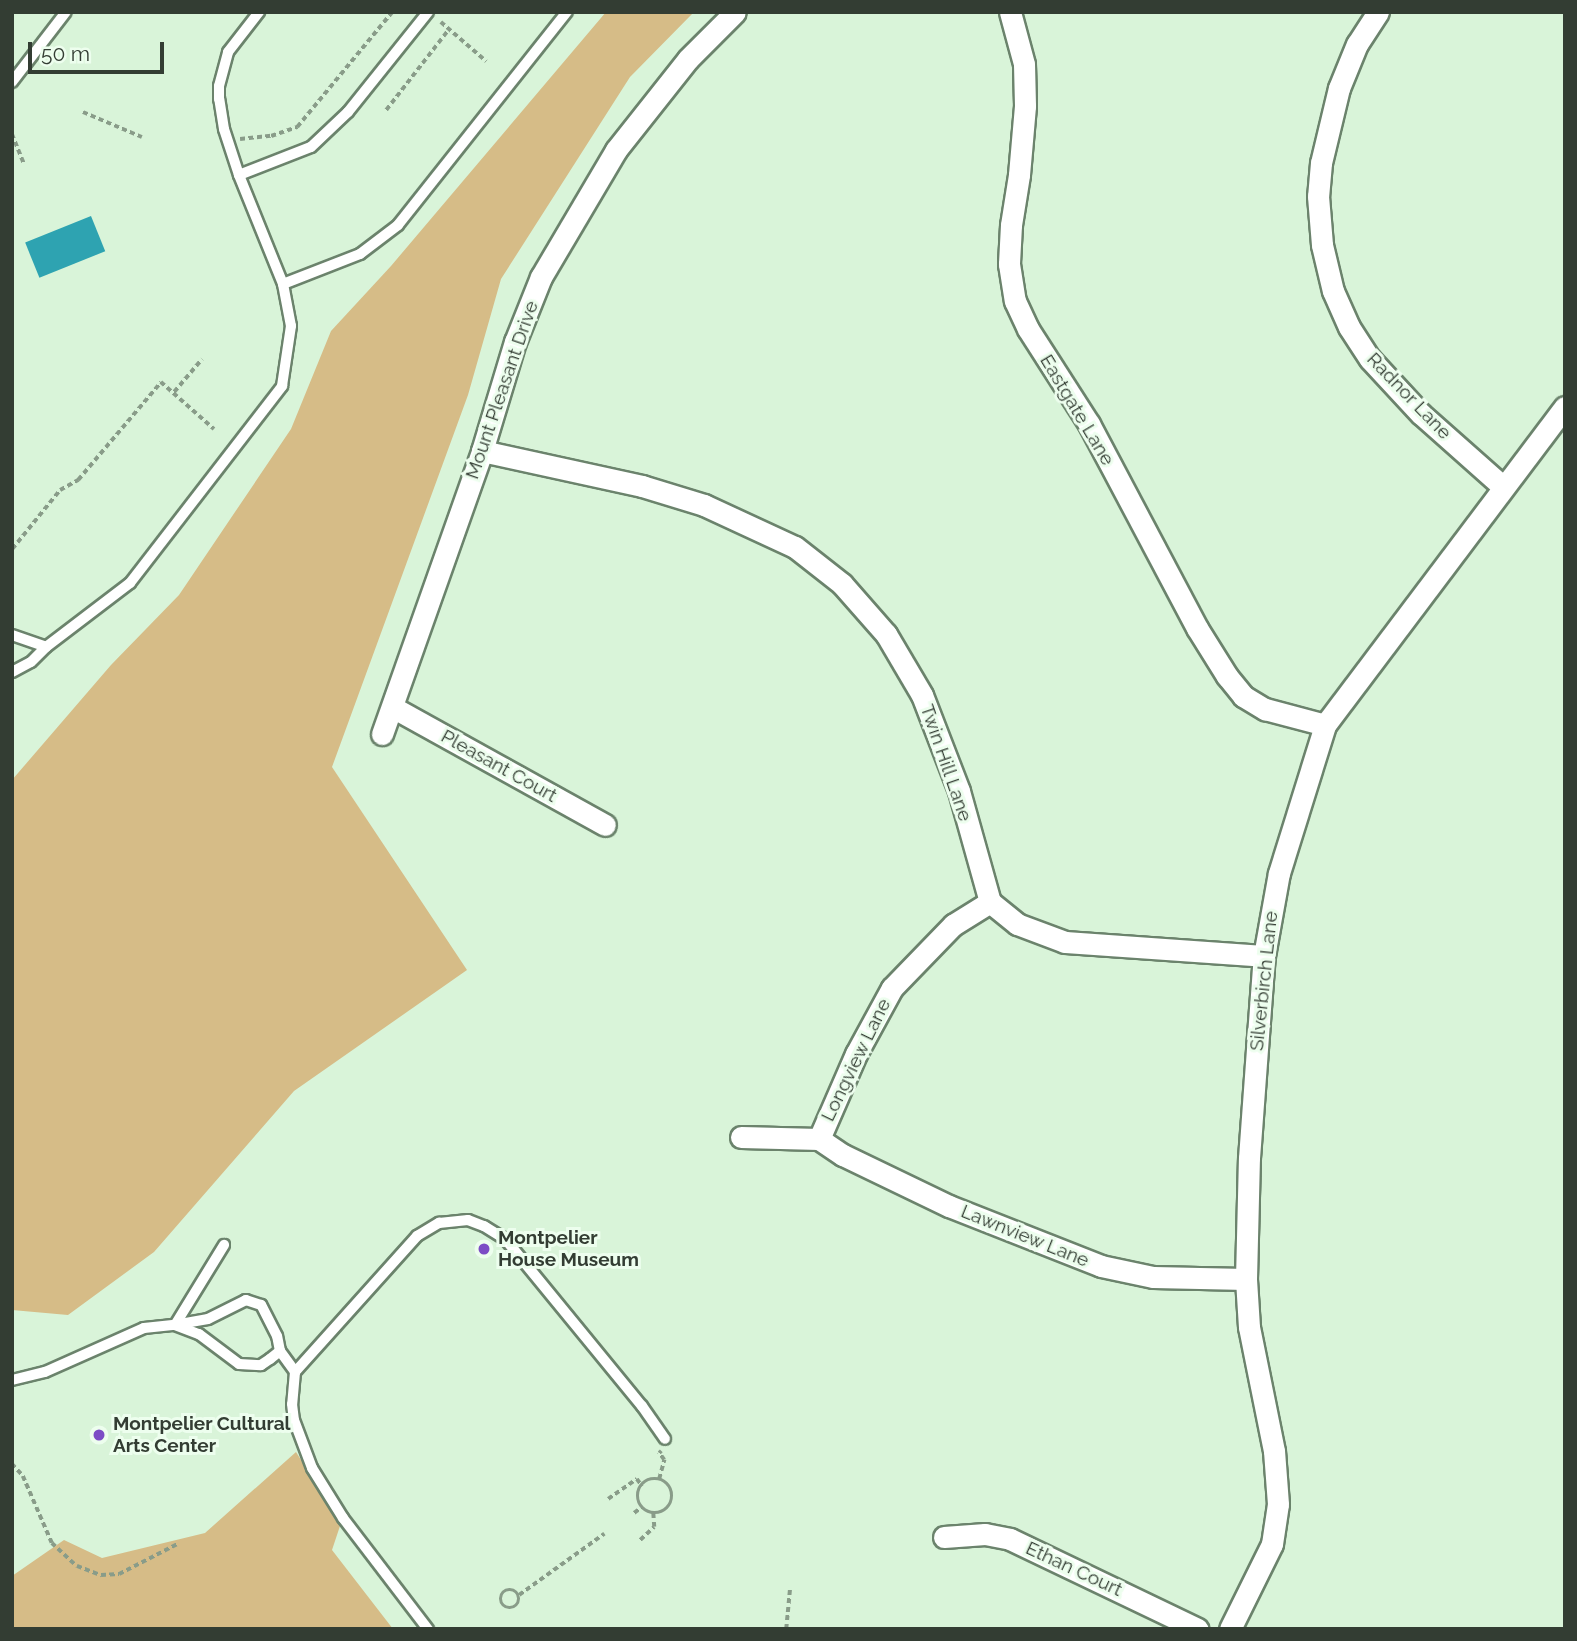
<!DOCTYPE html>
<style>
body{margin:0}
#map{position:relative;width:1577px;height:1641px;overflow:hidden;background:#d9f4d9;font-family:Raleway,sans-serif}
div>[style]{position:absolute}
.green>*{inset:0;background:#d6bc87}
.water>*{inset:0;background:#2ea3b1;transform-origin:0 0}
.path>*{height:3.5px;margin-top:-1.75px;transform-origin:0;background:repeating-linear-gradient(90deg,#899c89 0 5px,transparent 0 8.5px)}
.path>.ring{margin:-1.75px;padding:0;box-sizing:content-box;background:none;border:3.5px solid #899c89;border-radius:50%}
.roads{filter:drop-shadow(2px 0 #6b836c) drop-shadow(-2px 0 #6b836c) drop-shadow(0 2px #6b836c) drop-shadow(0 -2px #6b836c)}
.service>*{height:10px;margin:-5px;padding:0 5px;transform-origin:5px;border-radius:5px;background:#fff}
.minor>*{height:21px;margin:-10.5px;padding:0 10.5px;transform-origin:10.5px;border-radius:10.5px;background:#fff}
.dots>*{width:19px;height:19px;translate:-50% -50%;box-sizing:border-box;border:4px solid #edfeee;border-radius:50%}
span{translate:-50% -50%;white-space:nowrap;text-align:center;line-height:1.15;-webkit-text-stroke:6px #edfeee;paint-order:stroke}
.street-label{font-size:19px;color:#333d33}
.poi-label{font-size:19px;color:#333d33;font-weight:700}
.left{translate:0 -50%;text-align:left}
.frame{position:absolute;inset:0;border:14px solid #333d33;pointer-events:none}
.scale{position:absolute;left:28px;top:42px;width:136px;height:32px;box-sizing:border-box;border:4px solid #333d33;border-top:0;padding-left:9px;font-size:21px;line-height:24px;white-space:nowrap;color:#333d33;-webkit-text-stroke:5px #edfeee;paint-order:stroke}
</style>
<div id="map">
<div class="green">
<i style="clip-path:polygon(606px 12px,694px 12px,630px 77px,501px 279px,468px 395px,332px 767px,467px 970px,294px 1091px,154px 1252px,68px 1315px,12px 1310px,12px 780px,111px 665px,179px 595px,291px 429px,331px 331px,391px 266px)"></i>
<i style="clip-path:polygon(296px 1452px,341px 1523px,332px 1550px,393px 1629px,12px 1629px,12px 1576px,64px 1540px,102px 1558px,205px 1533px)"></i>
</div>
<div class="water">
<i style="left:91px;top:216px;width:38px;height:71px;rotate:68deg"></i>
</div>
<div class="path">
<i style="left:441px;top:22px;width:60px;rotate:40.9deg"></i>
<i style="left:386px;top:110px;width:103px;rotate:-52.1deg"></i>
<i style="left:83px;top:112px;width:64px;rotate:23deg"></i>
<i style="left:12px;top:134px;width:31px;rotate:68deg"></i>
<i style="left:240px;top:139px;width:31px;rotate:-6deg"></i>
<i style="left:271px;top:136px;width:28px;rotate:-19deg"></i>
<i style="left:297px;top:127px;width:149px;rotate:-50.4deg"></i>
<i style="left:174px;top:392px;width:43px;rotate:-49.7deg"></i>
<i style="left:12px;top:549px;width:76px;rotate:-50.9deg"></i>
<i style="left:60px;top:490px;width:21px;rotate:-29deg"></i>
<i style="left:78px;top:480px;width:128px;rotate:-49.7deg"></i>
<i style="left:161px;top:382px;width:71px;rotate:41.6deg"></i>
<i style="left:12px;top:1464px;width:16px;rotate:47deg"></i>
<i style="left:23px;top:1476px;width:73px;rotate:66.6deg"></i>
<i style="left:52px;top:1543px;width:34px;rotate:43deg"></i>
<i style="left:77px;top:1566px;width:26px;rotate:21deg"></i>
<i style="left:101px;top:1575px;width:18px;rotate:-3deg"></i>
<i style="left:119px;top:1574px;width:65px;rotate:-27.3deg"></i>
<i class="ring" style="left:638px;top:1479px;width:30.5px;height:30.5px"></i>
<i style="left:659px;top:1479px;width:20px;rotate:-75deg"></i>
<i style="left:664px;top:1460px;width:9px;rotate:-126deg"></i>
<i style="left:659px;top:1453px;width:3px;rotate:-45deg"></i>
<i style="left:608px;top:1499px;width:35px;rotate:-35deg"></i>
<i style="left:637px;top:1479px;width:9px;rotate:54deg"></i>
<i style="left:634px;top:1513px;width:10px;rotate:-37deg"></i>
<i style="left:640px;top:1540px;width:19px;rotate:-43deg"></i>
<i style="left:654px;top:1527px;width:14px;rotate:-94deg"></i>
<i class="ring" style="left:501px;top:1590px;width:14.5px;height:14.5px"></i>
<i style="left:519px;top:1595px;width:105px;rotate:-35.7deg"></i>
<i style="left:786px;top:1629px;width:42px;rotate:-84.6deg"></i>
</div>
<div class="roads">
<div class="service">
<i style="left:12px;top:82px;width:88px;rotate:-52.4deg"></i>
<i style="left:239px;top:175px;width:77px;rotate:-21.3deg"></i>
<i style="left:311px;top:147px;width:51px;rotate:-43.4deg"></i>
<i style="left:348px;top:112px;width:128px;rotate:-51.3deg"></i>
<i style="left:283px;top:284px;width:83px;rotate:-21.3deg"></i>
<i style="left:360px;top:254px;width:48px;rotate:-37.3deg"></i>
<i style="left:398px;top:225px;width:272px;rotate:-51.6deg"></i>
<i style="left:12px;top:635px;width:36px;rotate:19deg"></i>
<i style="left:12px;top:672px;width:21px;rotate:-28deg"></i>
<i style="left:31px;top:662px;width:21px;rotate:-45deg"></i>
<i style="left:46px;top:647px;width:106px;rotate:-37.3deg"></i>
<i style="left:130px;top:583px;width:249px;rotate:-52.3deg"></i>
<i style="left:282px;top:386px;width:61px;rotate:-81.5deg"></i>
<i style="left:291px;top:326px;width:43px;rotate:-100.8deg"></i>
<i style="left:283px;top:284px;width:118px;rotate:-112deg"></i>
<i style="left:239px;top:175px;width:48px;rotate:-108.1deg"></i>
<i style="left:224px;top:129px;width:30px;rotate:-99deg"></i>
<i style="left:219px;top:99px;width:13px;rotate:-90deg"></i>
<i style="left:219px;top:86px;width:35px;rotate:-75deg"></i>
<i style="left:228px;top:52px;width:51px;rotate:-52.2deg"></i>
<i style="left:280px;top:1351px;width:26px;rotate:54deg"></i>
<i style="left:295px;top:1372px;width:32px;rotate:95deg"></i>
<i style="left:292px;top:1404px;width:16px;rotate:83deg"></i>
<i style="left:294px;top:1420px;width:51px;rotate:69.4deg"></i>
<i style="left:312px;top:1468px;width:59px;rotate:58.2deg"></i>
<i style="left:343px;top:1518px;width:140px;rotate:52.6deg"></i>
<i style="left:295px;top:1372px;width:183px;rotate:-48.1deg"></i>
<i style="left:417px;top:1236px;width:26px;rotate:-31deg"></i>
<i style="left:439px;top:1223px;width:29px;rotate:-6deg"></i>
<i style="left:468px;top:1220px;width:17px;rotate:21deg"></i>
<i style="left:484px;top:1226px;width:26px;rotate:32deg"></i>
<i style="left:506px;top:1240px;width:215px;rotate:50.7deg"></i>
<i style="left:642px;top:1406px;width:40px;rotate:55.1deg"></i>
<i style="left:12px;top:1380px;width:34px;rotate:-14deg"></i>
<i style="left:45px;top:1372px;width:108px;rotate:-24deg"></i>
<i style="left:144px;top:1328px;width:31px;rotate:-6deg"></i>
<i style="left:175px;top:1325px;width:26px;rotate:21deg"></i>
<i style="left:199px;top:1334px;width:50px;rotate:36.9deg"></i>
<i style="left:239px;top:1364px;width:22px;rotate:3deg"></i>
<i style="left:261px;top:1365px;width:11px;rotate:-34deg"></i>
<i style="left:270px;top:1359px;width:13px;rotate:-39deg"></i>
<i style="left:280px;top:1351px;width:15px;rotate:-101deg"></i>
<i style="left:277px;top:1336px;width:35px;rotate:-117deg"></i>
<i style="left:261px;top:1305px;width:16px;rotate:-162deg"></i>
<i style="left:246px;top:1300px;width:42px;rotate:153.4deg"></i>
<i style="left:208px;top:1319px;width:34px;rotate:170deg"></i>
<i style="left:175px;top:1325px;width:94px;rotate:-58.5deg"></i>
</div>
<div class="minor">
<i style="left:1010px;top:12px;width:54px;rotate:74.9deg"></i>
<i style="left:1024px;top:64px;width:42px;rotate:88.6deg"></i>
<i style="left:1025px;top:106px;width:69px;rotate:95deg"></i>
<i style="left:1019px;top:175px;width:51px;rotate:99.1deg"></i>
<i style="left:1011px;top:225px;width:39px;rotate:93deg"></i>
<i style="left:1009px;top:264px;width:37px;rotate:81deg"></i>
<i style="left:1015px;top:301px;width:31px;rotate:65deg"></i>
<i style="left:1028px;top:329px;width:113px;rotate:57.3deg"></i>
<i style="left:1089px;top:424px;width:231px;rotate:62.1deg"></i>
<i style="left:1197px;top:628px;width:57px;rotate:58deg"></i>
<i style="left:1227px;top:676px;width:26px;rotate:51deg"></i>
<i style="left:1243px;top:696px;width:26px;rotate:31deg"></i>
<i style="left:1265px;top:709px;width:62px;rotate:14.9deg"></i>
<i style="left:1378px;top:12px;width:38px;rotate:123deg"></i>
<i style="left:1357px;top:44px;width:48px;rotate:112.2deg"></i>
<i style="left:1339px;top:88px;width:77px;rotate:103.5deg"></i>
<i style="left:1321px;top:163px;width:33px;rotate:95deg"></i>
<i style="left:1318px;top:196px;width:49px;rotate:85.3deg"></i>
<i style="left:1322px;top:245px;width:47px;rotate:76.6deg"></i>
<i style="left:1333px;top:291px;width:39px;rotate:66deg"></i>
<i style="left:1349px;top:327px;width:38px;rotate:57deg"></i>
<i style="left:1370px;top:359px;width:75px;rotate:47.2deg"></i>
<i style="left:1421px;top:414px;width:108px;rotate:41.6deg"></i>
<i style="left:482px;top:451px;width:164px;rotate:12.3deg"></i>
<i style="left:642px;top:486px;width:65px;rotate:17deg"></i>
<i style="left:704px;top:505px;width:100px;rotate:24.8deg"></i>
<i style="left:795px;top:547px;width:60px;rotate:38.2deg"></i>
<i style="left:842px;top:584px;width:67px;rotate:48.7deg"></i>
<i style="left:886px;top:634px;width:71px;rotate:59.5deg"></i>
<i style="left:922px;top:695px;width:103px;rotate:68.9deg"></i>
<i style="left:959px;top:791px;width:115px;rotate:74.4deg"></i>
<i style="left:990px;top:902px;width:35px;rotate:39deg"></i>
<i style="left:1017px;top:924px;width:51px;rotate:20.6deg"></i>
<i style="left:1065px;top:942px;width:199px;rotate:4deg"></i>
<i style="left:394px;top:708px;width:241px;rotate:29deg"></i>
<i style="left:382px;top:734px;width:300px;rotate:-70.5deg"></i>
<i style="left:482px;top:451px;width:114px;rotate:-73.2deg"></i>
<i style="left:515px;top:342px;width:70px;rotate:-68.2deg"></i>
<i style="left:541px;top:277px;width:147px;rotate:-59.4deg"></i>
<i style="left:616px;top:150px;width:116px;rotate:-51.6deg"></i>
<i style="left:688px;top:59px;width:66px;rotate:-45deg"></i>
<i style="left:741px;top:1137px;width:78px;rotate:1.5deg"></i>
<i style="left:819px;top:1139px;width:29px;rotate:34deg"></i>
<i style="left:843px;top:1155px;width:118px;rotate:25.7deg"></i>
<i style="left:949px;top:1206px;width:163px;rotate:21.5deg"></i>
<i style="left:1101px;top:1266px;width:53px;rotate:11.9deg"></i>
<i style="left:1153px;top:1277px;width:93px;rotate:1.2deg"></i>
<i style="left:819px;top:1139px;width:93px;rotate:-66.5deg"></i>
<i style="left:856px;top:1054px;width:75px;rotate:-61.4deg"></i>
<i style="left:892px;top:988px;width:88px;rotate:-45.9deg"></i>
<i style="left:953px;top:925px;width:44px;rotate:-31.9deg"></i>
<i style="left:944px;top:1537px;width:41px;rotate:-4.2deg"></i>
<i style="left:985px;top:1534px;width:25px;rotate:11deg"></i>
<i style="left:1010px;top:1539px;width:208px;rotate:25.6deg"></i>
<i style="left:1230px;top:1629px;width:95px;rotate:-63.7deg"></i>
<i style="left:1272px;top:1544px;width:40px;rotate:-81.5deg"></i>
<i style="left:1278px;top:1504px;width:53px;rotate:-94.3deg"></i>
<i style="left:1274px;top:1451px;width:126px;rotate:-101.4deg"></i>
<i style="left:1249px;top:1327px;width:48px;rotate:-93.6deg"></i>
<i style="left:1246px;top:1279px;width:121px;rotate:-88.6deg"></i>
<i style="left:1249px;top:1158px;width:203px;rotate:-85.8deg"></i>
<i style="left:1264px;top:956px;width:84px;rotate:-79.8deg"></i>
<i style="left:1279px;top:873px;width:155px;rotate:-72.7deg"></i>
<i style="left:1325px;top:725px;width:398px;rotate:-53deg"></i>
</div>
</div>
<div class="dots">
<i style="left:484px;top:1249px;background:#7c4cc5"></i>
<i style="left:99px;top:1435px;background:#7c4cc5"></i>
</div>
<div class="street-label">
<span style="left:502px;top:390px;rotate:-71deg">Mount Pleasant Drive</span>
<span style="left:1409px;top:396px;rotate:46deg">Radnor Lane</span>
<span style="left:1077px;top:410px;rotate:59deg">Eastgate Lane</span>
<span style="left:946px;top:763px;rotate:71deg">Twin Hill Lane</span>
<span style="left:499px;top:766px;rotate:29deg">Pleasant Court</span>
<span style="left:1264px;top:981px;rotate:-84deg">Silverbirch Lane</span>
<span style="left:856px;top:1060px;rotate:-64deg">Longview Lane</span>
<span style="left:1025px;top:1236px;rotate:22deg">Lawnview Lane</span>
<span style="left:1074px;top:1569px;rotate:25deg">Ethan Court</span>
</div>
<div class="poi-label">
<span class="left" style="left:498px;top:1249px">Montpelier<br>House Museum</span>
<span class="left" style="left:113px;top:1435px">Montpelier Cultural<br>Arts Center</span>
</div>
<div class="frame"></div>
<div class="scale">50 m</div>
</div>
